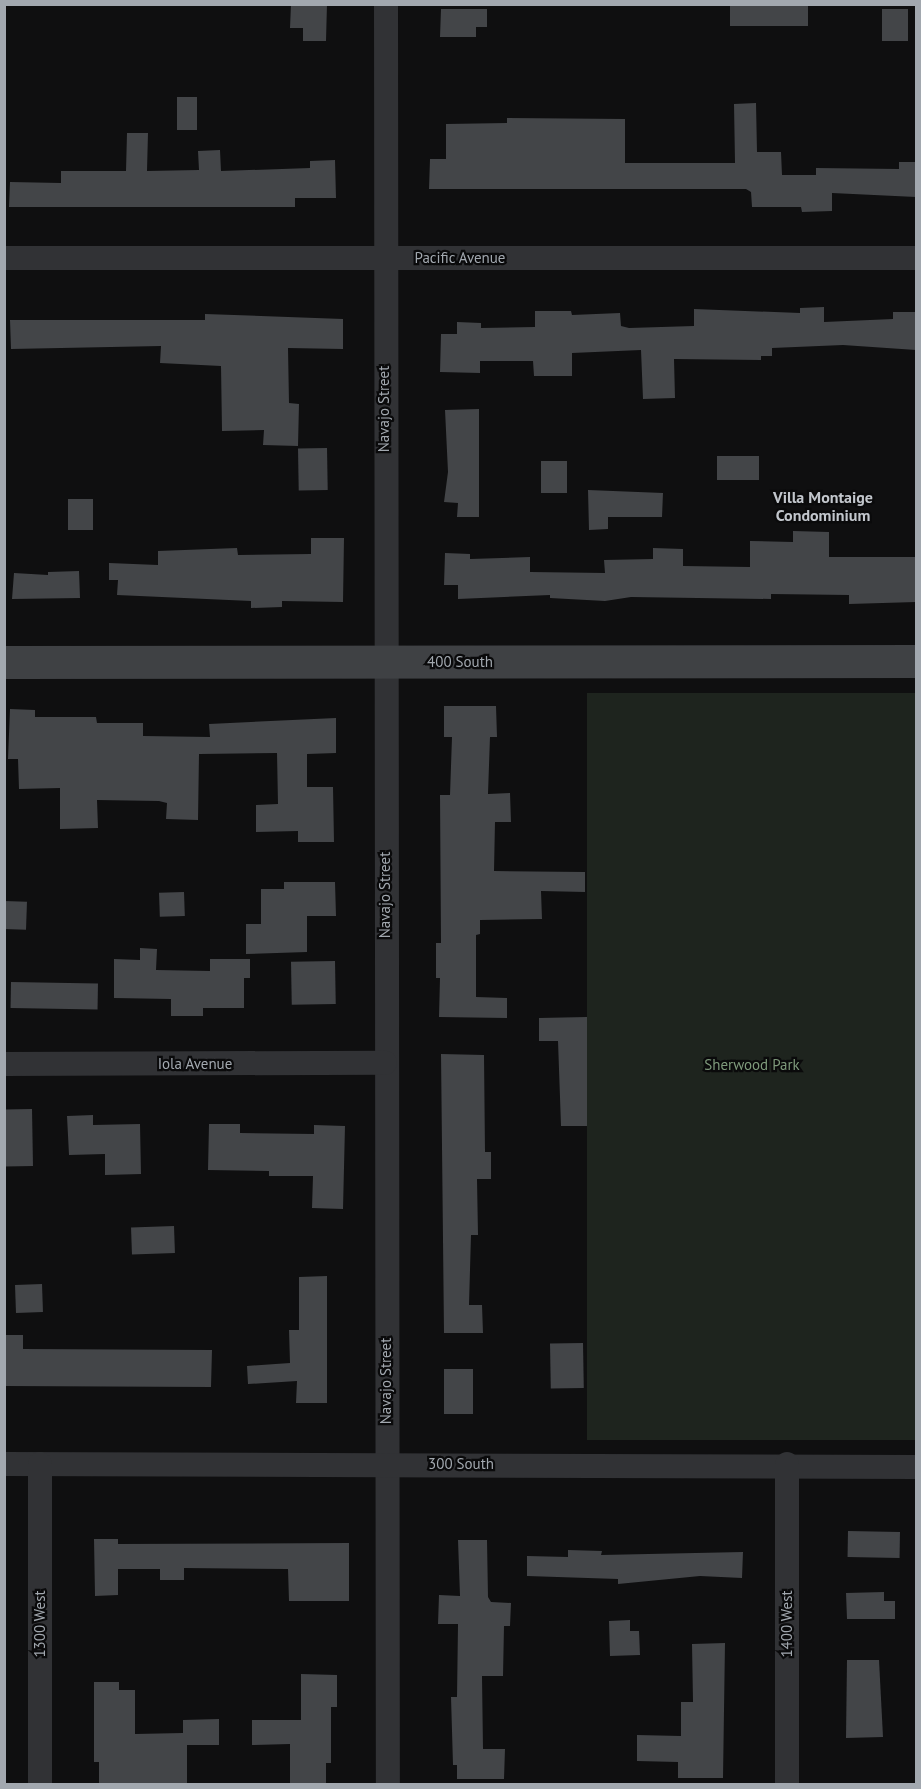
<!DOCTYPE html>
<style>
body{margin:0}
#map{position:relative;width:921px;height:1789px;overflow:hidden;background:#0f0f10;font-family:"PT Sans",sans-serif}
div>[style]{position:absolute}
.green>*{inset:0;background:#1e241e;transform-origin:0 0}
.building>*{inset:0;background:#434548;transform-origin:0 0}
.minor>*{height:24px;margin:-12px;padding:0 12px;transform-origin:12px;border-radius:12px;background:#313235}
.secondary>*{height:33px;margin:-16.5px;padding:0 16.5px;transform-origin:16.5px;border-radius:16.5px;background:#3f4144}
span{translate:-50% -50%;white-space:nowrap;text-align:center;line-height:1.15;-webkit-text-stroke:4.5px #0a0a0b;paint-order:stroke}
.street-label{font-size:15px;color:#a2a8af}
.park-label{font-size:15px;color:#7e997b}
.neighbourhood-label{font-size:16px;color:#c2c6cc;font-weight:700}
.frame{position:absolute;inset:0;border:6px solid #a2a8af;pointer-events:none}
</style>
<div id="map">
<div class="green">
<i style="left:916px;top:693px;width:747px;height:329px;rotate:90deg"></i>
</div>
<div class="building">
<i style="clip-path:polygon(291px 4px,327px 4px,326px 41px,303px 41px,303px 28px,290px 28px)"></i>
<i style="left:730px;top:4px;width:78px;height:22px"></i>
<i style="clip-path:polygon(441px 9px,487px 9px,487px 27px,476px 27px,476px 37px,440px 37px)"></i>
<i style="left:882px;top:9px;width:26px;height:32px"></i>
<i style="left:177px;top:97px;width:20px;height:33px"></i>
<i style="clip-path:polygon(756px 103px,757px 152px,781px 152px,782px 175px,816px 175px,816px 168px,899px 169px,899px 162px,916px 162px,916px 197px,832px 193px,832px 211px,802px 212px,801px 207px,752px 207px,751px 192px,746px 189px,429px 189px,430px 159px,446px 159px,446px 124px,507px 123px,507px 118px,625px 119px,625px 163px,735px 163px,734px 104px)"></i>
<i style="clip-path:polygon(127px 133px,148px 133px,147px 171px,199px 170px,198px 151px,220px 150px,221px 171px,310px 168px,310px 161px,335px 160px,336px 198px,295px 198px,295px 207px,9px 207px,10px 182px,61px 183px,61px 171px,126px 171px)"></i>
<i style="clip-path:polygon(824px 307px,824px 322px,893px 319px,893px 312px,916px 312px,916px 350px,843px 345px,772px 348px,772px 356px,761px 356px,761px 360px,674px 359px,675px 398px,643px 399px,641px 350px,572px 353px,572px 376px,534px 376px,533px 361px,480px 361px,480px 373px,440px 372px,441px 334px,457px 334px,457px 322px,481px 323px,481px 328px,535px 327px,535px 311px,571px 311px,572px 315px,620px 313px,621px 326px,629px 328px,694px 326px,694px 309px,800px 313px,800px 308px)"></i>
<i style="clip-path:polygon(205px 314px,343px 319px,343px 349px,288px 348px,289px 403px,299px 404px,298px 446px,263px 445px,264px 430px,222px 431px,221px 366px,160px 363px,161px 346px,11px 349px,10px 320px,205px 320px)"></i>
<i style="clip-path:polygon(479px 409px,479px 517px,457px 517px,458px 503px,444px 502px,448px 472px,445px 410px)"></i>
<i style="left:327px;top:448px;width:42px;height:29px;rotate:89deg"></i>
<i style="left:717px;top:456px;width:42px;height:24px"></i>
<i style="left:541px;top:461px;width:26px;height:32px"></i>
<i style="clip-path:polygon(588px 490px,663px 493px,662px 517px,608px 517px,608px 529px,589px 530px)"></i>
<i style="left:68px;top:499px;width:25px;height:31px"></i>
<i style="clip-path:polygon(793px 531px,829px 532px,829px 557px,916px 557px,916px 602px,849px 604px,849px 595px,771px 594px,771px 599px,631px 597px,605px 601px,550px 598px,550px 595px,458px 599px,458px 585px,444px 585px,445px 553px,470px 554px,470px 559px,530px 557px,530px 572px,605px 573px,604px 560px,653px 559px,653px 548px,683px 549px,683px 566px,750px 567px,750px 541px,793px 542px)"></i>
<i style="clip-path:polygon(311px 538px,344px 538px,343px 602px,282px 601px,282px 607px,251px 608px,251px 601px,117px 595px,118px 580px,109px 580px,109px 563px,158px 565px,158px 551px,237px 548px,238px 555px,311px 554px)"></i>
<i style="clip-path:polygon(79px 571px,80px 598px,12px 599px,14px 573px,48px 575px,48px 572px)"></i>
<i style="clip-path:polygon(444px 706px,496px 706px,497px 737px,490px 737px,488px 794px,510px 793px,511px 822px,495px 822px,494px 871px,585px 872px,585px 892px,541px 891px,542px 919px,480px 920px,480px 934px,476px 935px,476px 997px,507px 998px,507px 1018px,439px 1017px,440px 978px,436px 978px,436px 943px,441px 943px,440px 795px,450px 795px,452px 737px,444px 737px)"></i>
<i style="clip-path:polygon(10px 709px,35px 710px,35px 717px,96px 717px,97px 723px,143px 723px,143px 736px,210px 737px,209px 724px,336px 718px,336px 753px,307px 754px,307px 787px,333px 787px,334px 842px,298px 842px,298px 831px,256px 832px,256px 805px,278px 804px,277px 753px,199px 754px,198px 820px,166px 819px,167px 803px,159px 801px,97px 800px,98px 828px,60px 829px,60px 788px,19px 789px,18px 759px,8px 759px)"></i>
<i style="clip-path:polygon(284px 882px,335px 882px,336px 916px,307px 916px,307px 952px,246px 954px,246px 924px,261px 924px,261px 889px,284px 889px)"></i>
<i style="left:184px;top:892px;width:24px;height:25px;rotate:88deg"></i>
<i style="left:4px;top:901px;width:23px;height:28px;rotate:2deg"></i>
<i style="clip-path:polygon(140px 948px,157px 949px,156px 970px,210px 971px,210px 959px,250px 959px,250px 978px,244px 978px,244px 1008px,203px 1008px,203px 1016px,171px 1016px,171px 999px,114px 998px,114px 959px,140px 960px)"></i>
<i style="left:335px;top:961px;width:43px;height:44px;rotate:89deg"></i>
<i style="left:11px;top:982px;width:87px;height:26px;rotate:1deg"></i>
<i style="clip-path:polygon(587px 1017px,587px 1126px,561px 1126px,558px 1041px,539px 1041px,539px 1018px)"></i>
<i style="clip-path:polygon(441px 1054px,484px 1055px,485px 1152px,491px 1152px,491px 1179px,477px 1179px,478px 1235px,471px 1235px,469px 1305px,482px 1305px,483px 1333px,444px 1333px)"></i>
<i style="left:32px;top:1109px;width:57px;height:28px;rotate:89deg"></i>
<i style="clip-path:polygon(93px 1115px,93px 1125px,140px 1124px,141px 1174px,105px 1175px,105px 1154px,69px 1155px,67px 1116px)"></i>
<i style="clip-path:polygon(209px 1124px,240px 1124px,240px 1133px,314px 1134px,314px 1125px,345px 1126px,343px 1209px,312px 1208px,313px 1176px,269px 1176px,269px 1171px,208px 1170px)"></i>
<i style="left:174px;top:1226px;width:27px;height:43px;rotate:88deg"></i>
<i style="clip-path:polygon(327px 1276px,327px 1403px,296px 1403px,297px 1381px,248px 1384px,247px 1366px,290px 1363px,289px 1330px,299px 1330px,299px 1277px)"></i>
<i style="left:42px;top:1284px;width:28px;height:27px;rotate:88deg"></i>
<i style="clip-path:polygon(5px 1335px,23px 1335px,23px 1349px,212px 1350px,211px 1387px,5px 1386px)"></i>
<i style="left:583px;top:1343px;width:45px;height:33px;rotate:89deg"></i>
<i style="left:473px;top:1369px;width:45px;height:29px;rotate:90deg"></i>
<i style="left:848px;top:1531px;width:52px;height:26px;rotate:1deg"></i>
<i style="clip-path:polygon(94px 1539px,118px 1539px,118px 1544px,349px 1543px,349px 1601px,289px 1601px,288px 1569px,184px 1568px,184px 1580px,160px 1580px,160px 1569px,118px 1569px,118px 1595px,95px 1596px)"></i>
<i style="clip-path:polygon(458px 1540px,487px 1540px,488px 1597px,491px 1602px,511px 1603px,510px 1626px,504px 1626px,503px 1676px,482px 1676px,483px 1749px,505px 1749px,504px 1779px,457px 1779px,457px 1765px,453px 1765px,451px 1697px,457px 1697px,458px 1624px,438px 1624px,439px 1595px,460px 1596px)"></i>
<i style="clip-path:polygon(568px 1550px,602px 1551px,601px 1555px,743px 1552px,742px 1578px,700px 1576px,618px 1584px,618px 1579px,527px 1576px,527px 1556px,568px 1557px)"></i>
<i style="clip-path:polygon(884px 1592px,884px 1601px,895px 1601px,895px 1619px,847px 1619px,846px 1593px)"></i>
<i style="clip-path:polygon(630px 1620px,630px 1631px,639px 1631px,640px 1655px,610px 1656px,609px 1621px)"></i>
<i style="clip-path:polygon(725px 1643px,723px 1778px,678px 1778px,678px 1762px,637px 1761px,637px 1735px,681px 1736px,681px 1702px,693px 1702px,692px 1644px)"></i>
<i style="clip-path:polygon(847px 1660px,879px 1660px,883px 1737px,846px 1738px)"></i>
<i style="clip-path:polygon(301px 1674px,337px 1675px,337px 1707px,331px 1707px,331px 1763px,326px 1763px,326px 1785px,290px 1785px,290px 1744px,252px 1745px,252px 1720px,301px 1720px)"></i>
<i style="clip-path:polygon(94px 1682px,119px 1682px,119px 1690px,135px 1690px,135px 1734px,183px 1733px,183px 1720px,219px 1719px,219px 1745px,187px 1745px,187px 1785px,99px 1785px,99px 1762px,94px 1762px)"></i>
</div>
<div class="minor">
<i style="left:386px;top:4px;width:1780px;rotate:89.94deg"></i>
<i style="left:4px;top:258px;width:912px"></i>
<i style="left:4px;top:1064px;width:381px;rotate:-0.2deg"></i>
<i style="left:4px;top:1464px;width:912px;rotate:0.19deg"></i>
<i style="left:787px;top:1464px;width:320px;rotate:90deg"></i>
<i style="left:40px;top:1784px;width:320px;rotate:-90deg"></i>
</div>
<div class="secondary">
<i style="left:4px;top:662px;width:912px;rotate:-0.06deg"></i>
</div>
<div class="street-label">
<span style="left:460px;top:258px">Pacific Avenue</span>
<span style="left:384px;top:409px;rotate:-90deg">Navajo Street</span>
<span style="left:460px;top:662px">400 South</span>
<span style="left:385px;top:895px;rotate:-90deg">Navajo Street</span>
<span style="left:195px;top:1064px">Iola Avenue</span>
<span style="left:386px;top:1381px;rotate:-90deg">Navajo Street</span>
<span style="left:461px;top:1464px">300 South</span>
<span style="left:40px;top:1624px;rotate:-90deg">1300 West</span>
<span style="left:787px;top:1624px;rotate:-90deg">1400 West</span>
</div>
<div class="park-label">
<span style="left:752px;top:1065px">Sherwood Park</span>
</div>
<div class="neighbourhood-label">
<span style="left:823px;top:506px">Villa Montaige<br>Condominium</span>
</div>
<div class="frame"></div>
</div>
